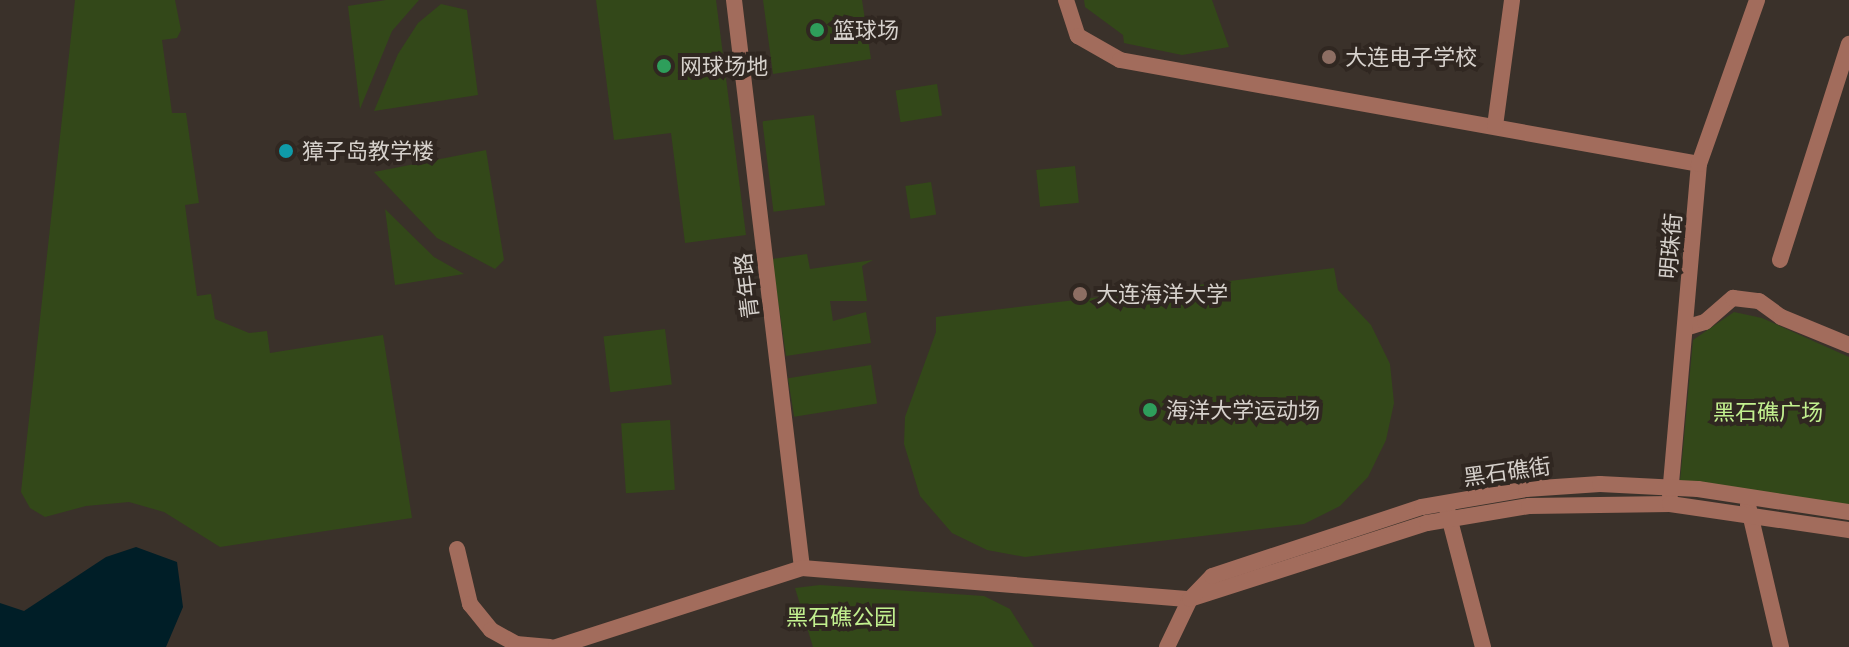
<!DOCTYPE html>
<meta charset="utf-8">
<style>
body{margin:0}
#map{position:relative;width:1849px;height:647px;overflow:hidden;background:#3a312a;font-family:"Golos Text","Noto Sans SC",sans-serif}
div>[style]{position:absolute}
.green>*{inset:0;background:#334819;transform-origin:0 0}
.water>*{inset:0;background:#001e27}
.minor>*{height:16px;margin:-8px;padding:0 8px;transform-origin:8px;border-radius:8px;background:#a26c5c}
.dots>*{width:22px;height:22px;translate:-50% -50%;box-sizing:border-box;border:4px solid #302721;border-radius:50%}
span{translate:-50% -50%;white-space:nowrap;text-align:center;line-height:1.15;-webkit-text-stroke:8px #302721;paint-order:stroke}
.poi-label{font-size:22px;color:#d6d1cc}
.left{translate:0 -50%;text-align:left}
.street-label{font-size:22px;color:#d6d1cc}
.park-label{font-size:22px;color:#c2f08f}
</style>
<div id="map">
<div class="green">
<i style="clip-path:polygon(75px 0,175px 0,181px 30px,177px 38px,162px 40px,172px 113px,186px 113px,199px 203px,185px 205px,197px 296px,211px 294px,215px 319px,249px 333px,267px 331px,270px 353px,383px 335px,412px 518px,220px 547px,164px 512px,129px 502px,86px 506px,45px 517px,30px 508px,21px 492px)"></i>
<i style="clip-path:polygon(386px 0,419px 0,392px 31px,360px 109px,348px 6px)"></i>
<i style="clip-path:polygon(596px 0,716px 0,746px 235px,685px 243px,671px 133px,614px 140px)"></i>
<i style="clip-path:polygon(763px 0,862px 0,871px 59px,773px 74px)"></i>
<i style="clip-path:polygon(1084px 0,1212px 0,1229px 47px,1182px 55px,1124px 43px,1123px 35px,1085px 7px)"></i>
<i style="clip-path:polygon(441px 4px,467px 10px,478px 95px,374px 111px,398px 54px,418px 23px)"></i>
<i style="left:937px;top:84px;width:32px;height:42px;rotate:81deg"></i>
<i style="left:814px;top:115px;width:91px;height:52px;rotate:83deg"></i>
<i style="clip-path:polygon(486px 150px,504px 260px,495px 269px,437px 238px,374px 172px)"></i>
<i style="left:1075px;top:166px;width:37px;height:39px;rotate:84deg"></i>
<i style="left:931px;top:182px;width:33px;height:26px;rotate:81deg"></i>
<i style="clip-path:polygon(385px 209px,434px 257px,464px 274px,395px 285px)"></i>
<i style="clip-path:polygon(807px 254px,810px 269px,873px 260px,862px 266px,867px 301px,830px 301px,833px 321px,866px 312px,871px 343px,786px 356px,772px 259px)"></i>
<i style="clip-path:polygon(1334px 268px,1338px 290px,1371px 325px,1390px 364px,1394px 403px,1386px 440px,1368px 477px,1340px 506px,1304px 524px,1025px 557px,987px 550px,952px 533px,920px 496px,904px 444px,905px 417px,936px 332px,936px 317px)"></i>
<i style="clip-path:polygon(1734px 312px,1762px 318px,1849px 357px,1849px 507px,1680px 481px,1693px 340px)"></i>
<i style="left:665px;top:329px;width:56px;height:62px;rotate:83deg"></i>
<i style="left:871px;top:365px;width:39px;height:84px;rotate:81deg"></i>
<i style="left:670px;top:420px;width:70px;height:49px;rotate:86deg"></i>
<i style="clip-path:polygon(820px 585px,984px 596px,1010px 609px,1034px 647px,813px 647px,795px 588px)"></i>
</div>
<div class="water">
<i style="clip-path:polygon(136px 547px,177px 562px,183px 607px,166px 647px,0 647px,0 603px,24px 611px,106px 557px)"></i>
</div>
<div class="minor">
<i style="left:734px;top:0;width:572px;rotate:83.17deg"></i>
<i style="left:1066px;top:0;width:38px;rotate:72deg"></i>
<i style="left:1078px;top:36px;width:48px;rotate:29.7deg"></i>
<i style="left:1120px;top:60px;width:588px;rotate:10.18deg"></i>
<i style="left:1495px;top:126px;width:127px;rotate:-82.3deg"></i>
<i style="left:1780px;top:260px;width:227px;rotate:-72.3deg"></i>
<i style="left:1685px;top:328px;width:21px;rotate:-17deg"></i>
<i style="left:1705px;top:322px;width:37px;rotate:-41deg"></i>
<i style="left:1733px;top:298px;width:26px;rotate:7deg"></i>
<i style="left:1759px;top:301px;width:27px;rotate:36deg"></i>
<i style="left:1781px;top:317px;width:74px;rotate:22.4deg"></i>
<i style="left:1670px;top:495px;width:332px;rotate:-85deg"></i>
<i style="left:1699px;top:164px;width:174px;rotate:-70.5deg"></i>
<i style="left:1748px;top:505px;width:146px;rotate:76.9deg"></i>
<i style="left:1447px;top:509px;width:143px;rotate:75.4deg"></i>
<i style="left:457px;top:549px;width:57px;rotate:76.7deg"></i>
<i style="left:470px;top:604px;width:33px;rotate:51deg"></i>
<i style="left:491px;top:630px;width:29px;rotate:29deg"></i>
<i style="left:516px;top:644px;width:34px;rotate:5deg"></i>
<i style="left:556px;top:647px;width:258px;rotate:-17.8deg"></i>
<i style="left:802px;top:568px;width:389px;rotate:4.6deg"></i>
<i style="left:1190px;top:599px;width:249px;rotate:-17.8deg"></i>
<i style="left:1427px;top:523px;width:103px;rotate:-9.5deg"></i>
<i style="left:1529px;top:506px;width:141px;rotate:-0.8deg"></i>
<i style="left:1670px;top:504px;width:181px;rotate:8.3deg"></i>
<i style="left:1167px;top:647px;width:53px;rotate:-64.4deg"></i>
<i style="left:1190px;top:599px;width:32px;rotate:-46deg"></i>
<i style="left:1212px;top:576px;width:221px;rotate:-18.2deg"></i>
<i style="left:1422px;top:507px;width:106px;rotate:-9.8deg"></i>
<i style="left:1526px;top:489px;width:74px;rotate:-3.9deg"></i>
<i style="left:1600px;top:484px;width:98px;rotate:2.9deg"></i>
<i style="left:1698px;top:489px;width:153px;rotate:8.7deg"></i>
</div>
<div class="dots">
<i style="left:817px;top:30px;background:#2e9e5b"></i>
<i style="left:1329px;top:57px;background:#8d6e63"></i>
<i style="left:664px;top:66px;background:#2e9e5b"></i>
<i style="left:286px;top:151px;background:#0f9aa8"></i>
<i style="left:1080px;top:294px;background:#8d6e63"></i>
<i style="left:1150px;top:410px;background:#2e9e5b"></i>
</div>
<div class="poi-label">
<span class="left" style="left:833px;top:30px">篮球场</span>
<span class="left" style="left:1345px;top:57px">大连电子学校</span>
<span class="left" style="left:680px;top:66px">网球场地</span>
<span class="left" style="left:302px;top:151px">獐子岛教学楼</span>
<span class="left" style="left:1096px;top:294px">大连海洋大学</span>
<span class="left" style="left:1166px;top:410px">海洋大学运动场</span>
</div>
<div class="street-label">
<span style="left:1670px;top:246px;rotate:-85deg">明珠街</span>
<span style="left:746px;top:286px;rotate:-97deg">青年路</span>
<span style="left:1507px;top:471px;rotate:-8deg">黑石礁街</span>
</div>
<div class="park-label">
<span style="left:1768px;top:412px">黑石礁广场</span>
<span style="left:841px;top:617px">黑石礁公园</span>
</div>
</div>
